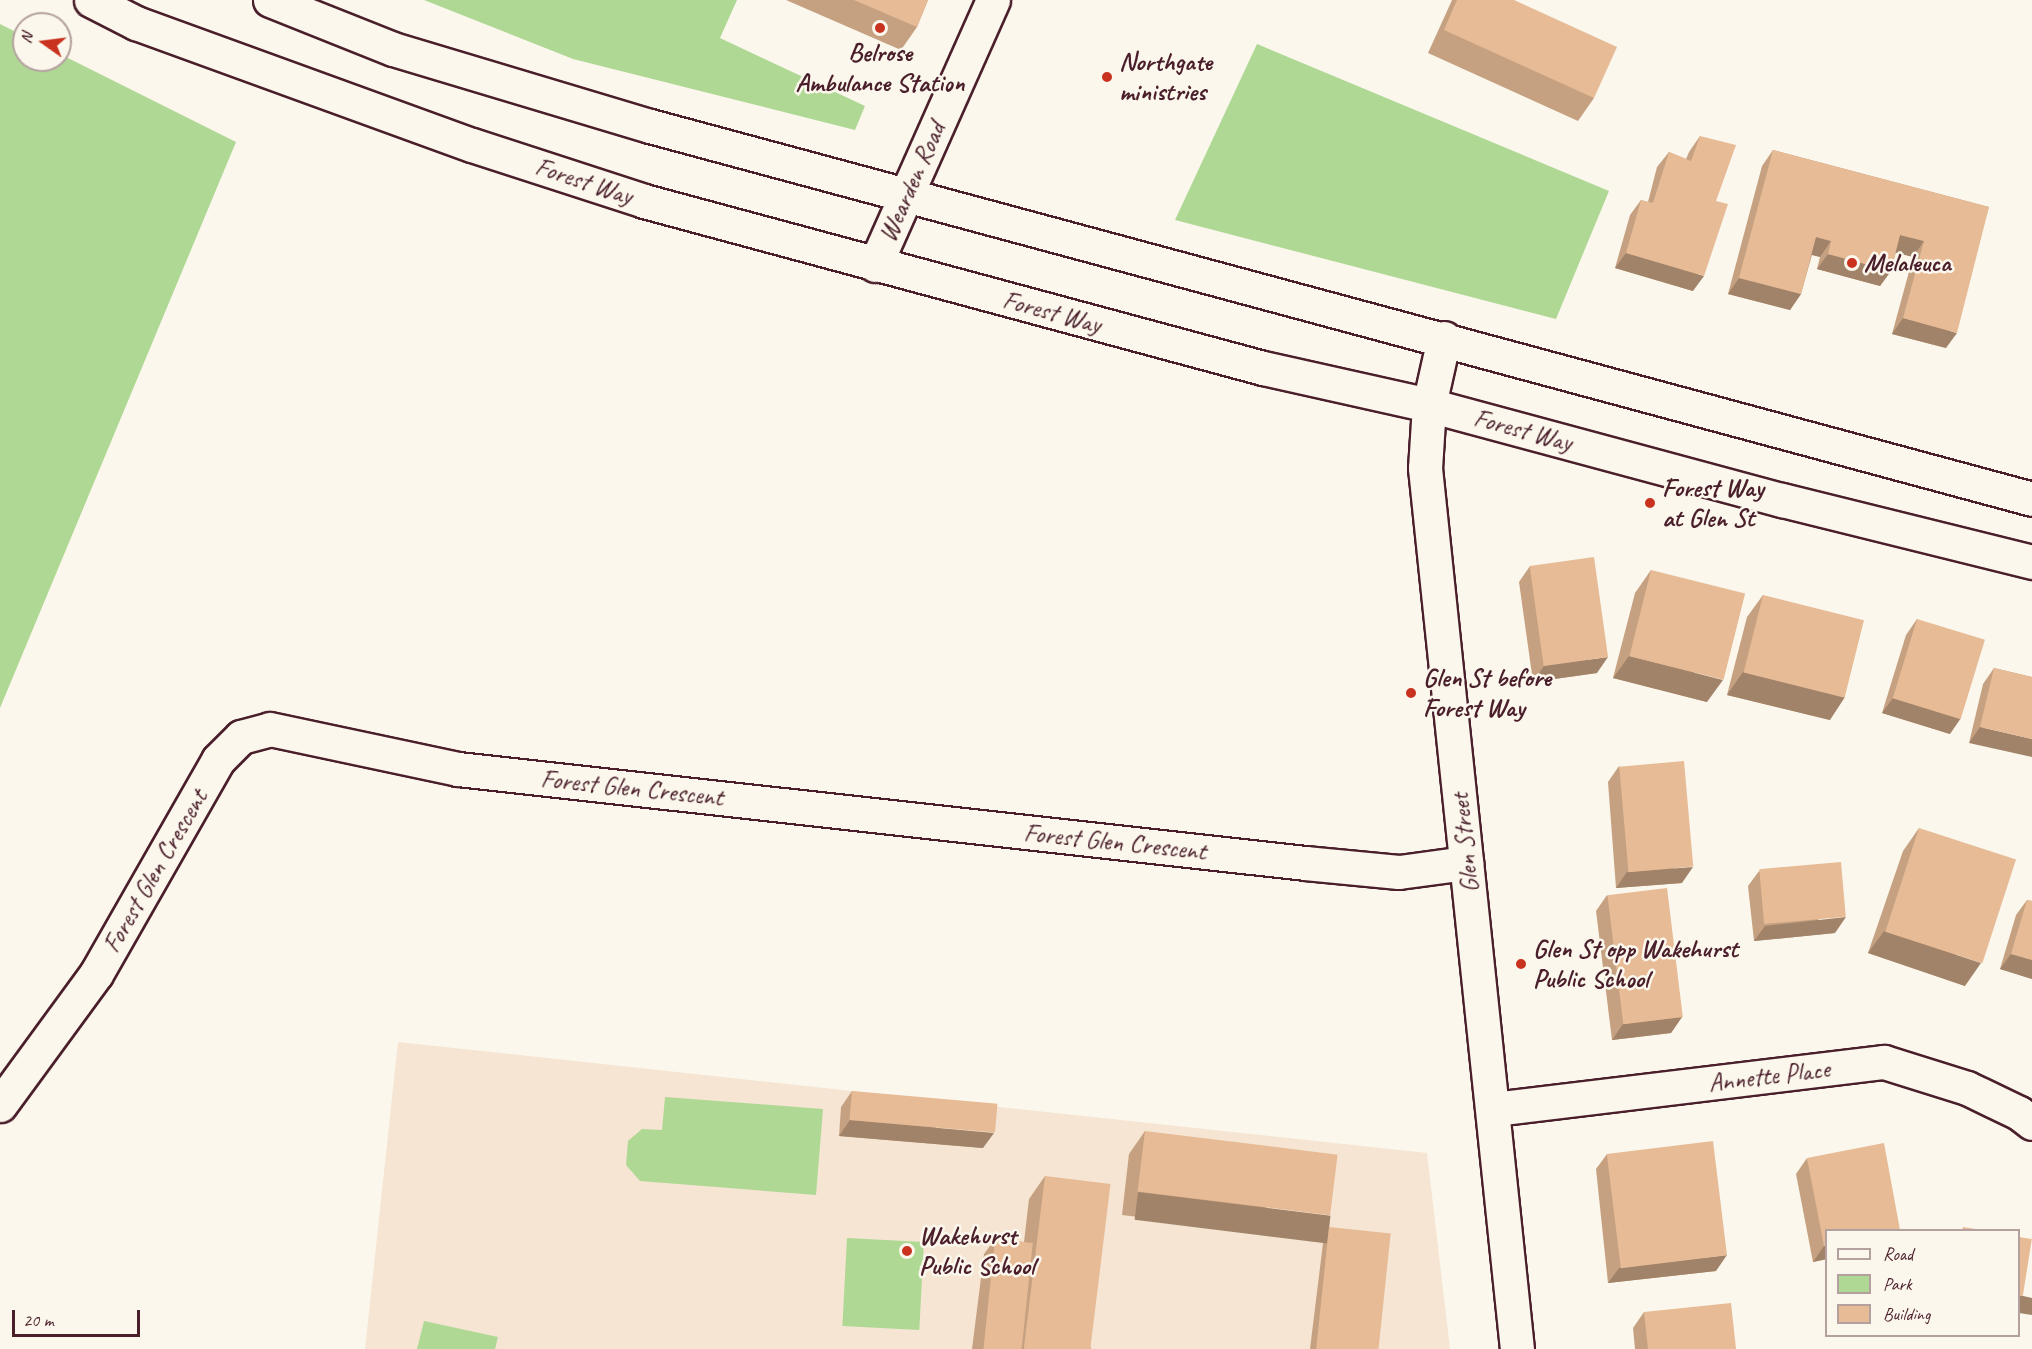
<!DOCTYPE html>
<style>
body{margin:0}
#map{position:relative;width:2032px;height:1349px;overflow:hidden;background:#fbf7ec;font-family:Caveat,sans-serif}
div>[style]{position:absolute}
.built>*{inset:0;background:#f5e5d2}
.green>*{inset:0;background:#afd895;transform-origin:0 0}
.roads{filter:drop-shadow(2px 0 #4a1f2b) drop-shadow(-2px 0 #4a1f2b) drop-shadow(0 2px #4a1f2b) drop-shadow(0 -2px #4a1f2b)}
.minor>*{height:33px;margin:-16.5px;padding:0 16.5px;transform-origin:16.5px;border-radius:16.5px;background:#fbf7ec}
.major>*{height:33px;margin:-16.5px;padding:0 16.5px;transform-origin:16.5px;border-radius:16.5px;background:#fbf7ec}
.wall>*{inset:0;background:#c6a181}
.shaded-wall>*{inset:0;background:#a18369;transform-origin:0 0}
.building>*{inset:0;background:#e6bb96;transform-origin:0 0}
.dots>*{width:16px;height:16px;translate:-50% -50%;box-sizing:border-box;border:3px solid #fbf7ec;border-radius:50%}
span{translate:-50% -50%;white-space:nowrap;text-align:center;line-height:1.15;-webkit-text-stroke:5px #fbf7ec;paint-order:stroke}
.poi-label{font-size:26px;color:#4a1f2b;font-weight:700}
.left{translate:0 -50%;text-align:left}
.street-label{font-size:26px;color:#4a1f2b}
.legend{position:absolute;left:1825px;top:1229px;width:195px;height:108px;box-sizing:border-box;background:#fbf7ec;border:2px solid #b4a19f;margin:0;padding:8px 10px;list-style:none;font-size:18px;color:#4a1f2b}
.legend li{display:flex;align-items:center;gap:12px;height:30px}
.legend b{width:30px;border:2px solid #b4a19f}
.north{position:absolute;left:12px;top:12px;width:60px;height:60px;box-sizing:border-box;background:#fbf7ec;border:2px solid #b4a19f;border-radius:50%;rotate:284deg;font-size:16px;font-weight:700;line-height:24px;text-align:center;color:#4a1f2b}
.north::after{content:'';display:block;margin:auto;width:21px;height:27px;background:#c8321e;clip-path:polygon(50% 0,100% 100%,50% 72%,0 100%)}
.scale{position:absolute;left:12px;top:1310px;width:128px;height:27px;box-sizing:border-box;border:3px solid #4a1f2b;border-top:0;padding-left:8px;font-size:18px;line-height:21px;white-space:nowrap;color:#4a1f2b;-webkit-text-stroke:4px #fbf7ec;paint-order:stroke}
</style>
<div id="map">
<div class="built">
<i style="clip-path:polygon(398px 1042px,1427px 1153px,1450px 1349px,365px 1349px)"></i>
</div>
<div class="green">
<i style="clip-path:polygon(424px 0,737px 0,720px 38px,865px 106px,855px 130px,573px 59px)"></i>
<i style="clip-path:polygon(0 24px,24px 36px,24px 60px,60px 60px,60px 54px,236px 142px,0 708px)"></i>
<i style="clip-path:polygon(1257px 44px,1609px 191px,1556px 319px,1175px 220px)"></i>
<i style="clip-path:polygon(665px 1097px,823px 1109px,816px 1195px,640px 1181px,626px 1165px,628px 1141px,642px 1129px,662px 1130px)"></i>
<i style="left:847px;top:1238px;width:77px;height:88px;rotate:3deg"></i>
<i style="clip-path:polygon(424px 1321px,498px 1337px,495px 1349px,417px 1349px)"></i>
</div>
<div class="roads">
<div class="minor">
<i style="left:875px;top:265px;width:290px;rotate:-66deg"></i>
<i style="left:1444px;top:338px;width:69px;rotate:102.6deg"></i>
<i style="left:1429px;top:405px;width:63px;rotate:93.6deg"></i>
<i style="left:1425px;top:468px;width:886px;rotate:84.04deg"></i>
<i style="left:0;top:1105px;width:162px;rotate:-53.8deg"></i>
<i style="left:96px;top:974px;width:246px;rotate:-60.3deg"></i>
<i style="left:218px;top:760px;width:33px;rotate:-45deg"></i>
<i style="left:241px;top:737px;width:30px;rotate:-15deg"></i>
<i style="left:270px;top:729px;width:192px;rotate:12deg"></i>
<i style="left:458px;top:769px;width:852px;rotate:6.33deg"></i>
<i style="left:1305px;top:863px;width:94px;rotate:5.5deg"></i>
<i style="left:1399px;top:872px;width:68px;rotate:-7.7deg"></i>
<i style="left:1494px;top:1109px;width:393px;rotate:-6.9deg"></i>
<i style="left:1884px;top:1062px;width:87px;rotate:17.4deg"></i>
<i style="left:1967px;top:1088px;width:58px;rotate:25.7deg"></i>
<i style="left:2019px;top:1113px;width:16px;rotate:38deg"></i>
</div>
<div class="major">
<i style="left:91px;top:0;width:51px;rotate:27.1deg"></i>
<i style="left:136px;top:23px;width:357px;rotate:20deg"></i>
<i style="left:472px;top:145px;width:181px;rotate:18deg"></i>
<i style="left:644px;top:201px;width:641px;rotate:15.1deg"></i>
<i style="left:1263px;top:368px;width:170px;rotate:12.6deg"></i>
<i style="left:1429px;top:405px;width:366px;rotate:15.1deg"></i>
<i style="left:1782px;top:500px;width:258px;rotate:13.9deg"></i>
<i style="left:270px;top:0;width:132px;rotate:21.7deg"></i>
<i style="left:393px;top:49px;width:268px;rotate:16.7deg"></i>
<i style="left:650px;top:126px;width:1431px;rotate:15.1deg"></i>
</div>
</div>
<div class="wall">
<i style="clip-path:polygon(786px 0,928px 0,917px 27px,901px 50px)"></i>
<i style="clip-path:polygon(1452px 0,1514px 0,1594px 98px,1578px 121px,1428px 53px)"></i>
<i style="clip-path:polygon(1700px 136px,1716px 201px,1693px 291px,1615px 268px,1630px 215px,1641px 200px,1648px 202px,1657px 167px,1669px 152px,1686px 159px,1689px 152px)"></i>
<i style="clip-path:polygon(1773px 150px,1989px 207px,1946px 348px,1892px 334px,1913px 257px,1896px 252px,1891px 271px,1880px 286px,1817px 269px,1820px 257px,1812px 255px,1801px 294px,1790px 310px,1728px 294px,1762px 166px)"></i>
<i style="clip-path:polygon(1530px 566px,1597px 673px,1533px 682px,1519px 582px)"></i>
<i style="clip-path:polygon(1651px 570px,1707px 702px,1613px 678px,1635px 593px)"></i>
<i style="clip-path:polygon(1763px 595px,1830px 720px,1727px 695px,1747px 617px)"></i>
<i style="clip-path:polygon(1917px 619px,1950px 734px,1882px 713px,1906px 635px)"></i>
<i style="clip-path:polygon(1994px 668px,2032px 677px,1969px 743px,1983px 684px)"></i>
<i style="clip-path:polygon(1619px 766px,1682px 883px,1616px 888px,1608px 782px)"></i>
<i style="clip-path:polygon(1919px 828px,1965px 986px,1868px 953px,1903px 851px)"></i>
<i style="clip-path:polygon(1759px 871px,1835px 933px,1754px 941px,1748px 886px)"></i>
<i style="clip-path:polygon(1607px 895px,1682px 1017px,1671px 1033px,1612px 1040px,1596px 911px)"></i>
<i style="clip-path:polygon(2027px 900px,2032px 901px,2032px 979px,2000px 969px,2016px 915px)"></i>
<i style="clip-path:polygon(852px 1091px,983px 1148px,839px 1136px,841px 1107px)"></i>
<i style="clip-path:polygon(1145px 1131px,1315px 1238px,1122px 1215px,1129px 1154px)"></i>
<i style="clip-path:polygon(1607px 1154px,1716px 1271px,1608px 1283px,1596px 1169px)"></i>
<i style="clip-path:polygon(1807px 1158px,1827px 1230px,1827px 1259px,1813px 1262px,1796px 1174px)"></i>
<i style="clip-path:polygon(1045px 1176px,1091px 1349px,972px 1349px,984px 1254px,995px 1239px,1024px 1242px,1029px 1199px)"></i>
<i style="clip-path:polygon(1329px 1227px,1377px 1349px,1310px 1349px,1324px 1235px)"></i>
<i style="clip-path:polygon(1644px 1312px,1736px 1349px,1635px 1349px,1633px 1328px)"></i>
</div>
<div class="shaded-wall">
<i style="clip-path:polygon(1900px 235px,1924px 241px,1913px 257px,1889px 251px)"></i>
<i style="clip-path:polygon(1816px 237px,1831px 241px,1820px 257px,1805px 253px)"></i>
<i style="clip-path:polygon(1626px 253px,1704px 276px,1693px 291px,1615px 268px)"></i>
<i style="clip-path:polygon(1828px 254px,1891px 271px,1880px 286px,1817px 269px)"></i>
<i style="clip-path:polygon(1739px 278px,1801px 294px,1790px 310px,1728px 294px)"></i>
<i style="clip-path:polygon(1903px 318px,1957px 333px,1946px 348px,1892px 334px)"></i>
<i style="clip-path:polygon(1629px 656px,1723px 680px,1707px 702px,1613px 678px)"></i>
<i style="clip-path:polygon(1608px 657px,1597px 673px,1533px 682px,1544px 666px)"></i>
<i style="clip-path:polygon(1743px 672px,1845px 697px,1830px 720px,1727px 695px)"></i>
<i style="clip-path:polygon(1893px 698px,1961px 718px,1950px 734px,1882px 713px)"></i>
<i style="clip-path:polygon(1980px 727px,2032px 739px,2032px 757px,1969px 743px)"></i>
<i style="clip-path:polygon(1693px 867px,1682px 883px,1616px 888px,1627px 872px)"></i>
<i style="clip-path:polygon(1846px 917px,1835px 933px,1754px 941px,1765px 926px)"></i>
<i style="clip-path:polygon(1884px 931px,1981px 963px,1965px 986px,1868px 953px)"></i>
<i style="clip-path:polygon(2011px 954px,2032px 960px,2032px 979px,2000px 969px)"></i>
<i style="clip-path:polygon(1682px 1017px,1671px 1033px,1612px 1040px,1623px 1024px)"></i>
<i style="clip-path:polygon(850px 1120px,994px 1133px,983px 1148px,839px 1136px)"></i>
<i style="left:1138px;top:1192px;width:194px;height:28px;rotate:7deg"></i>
<i style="clip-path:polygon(1824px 1246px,1827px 1246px,1827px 1259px,1813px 1262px)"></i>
<i style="clip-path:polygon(1727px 1255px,1716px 1271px,1608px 1283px,1619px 1268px)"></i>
<i style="clip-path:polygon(2019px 1295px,2032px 1298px,2032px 1315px,2019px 1313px)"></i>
</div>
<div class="building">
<i style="clip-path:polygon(854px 0,928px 0,917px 27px)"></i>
<i style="clip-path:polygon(1457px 0,1514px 0,1617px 47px,1594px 98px,1444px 30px)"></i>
<i style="clip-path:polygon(1700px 136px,1736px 145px,1716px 201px,1728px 204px,1704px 276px,1626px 253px,1641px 200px,1653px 203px,1669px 152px,1691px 161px)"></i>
<i style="clip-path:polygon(1773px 150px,1989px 207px,1957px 333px,1903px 318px,1924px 241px,1900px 235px,1891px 271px,1828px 254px,1831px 241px,1816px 237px,1801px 294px,1739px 278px)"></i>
<i style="left:1594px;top:557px;width:101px;height:65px;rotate:82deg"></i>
<i style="left:1651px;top:570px;width:97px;height:89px;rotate:14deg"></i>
<i style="left:1763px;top:595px;width:104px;height:80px;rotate:14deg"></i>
<i style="left:1917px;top:619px;width:71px;height:83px;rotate:17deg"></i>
<i style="clip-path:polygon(1994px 668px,2032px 677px,2032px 739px,1980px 727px)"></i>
<i style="left:1684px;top:761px;width:106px;height:65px;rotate:85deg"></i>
<i style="left:1919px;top:828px;width:102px;height:109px;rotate:18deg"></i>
<i style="left:1841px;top:862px;width:55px;height:82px;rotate:85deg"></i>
<i style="left:1667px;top:888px;width:130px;height:60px;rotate:83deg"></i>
<i style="clip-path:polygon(2027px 900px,2032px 901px,2032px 960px,2011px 954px)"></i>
<i style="left:852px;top:1091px;width:146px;height:29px;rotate:5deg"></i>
<i style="left:1145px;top:1131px;width:194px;height:61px;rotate:7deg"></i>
<i style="left:1713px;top:1141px;width:115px;height:107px;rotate:83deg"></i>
<i style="clip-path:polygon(1884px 1143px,1900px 1230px,1827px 1230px,1827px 1246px,1824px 1246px,1807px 1158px)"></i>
<i style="left:1045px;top:1176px;width:66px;height:174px;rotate:7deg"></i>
<i style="left:1329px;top:1227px;width:62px;height:123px;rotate:6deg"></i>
<i style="clip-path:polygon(1963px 1227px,1982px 1230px,1962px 1230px)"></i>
<i style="left:2019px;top:1237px;width:13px;height:58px;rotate:9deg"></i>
<i style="left:995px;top:1239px;width:38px;height:111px;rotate:6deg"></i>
<i style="clip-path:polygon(1731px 1303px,1736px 1349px,1648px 1349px,1644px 1312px)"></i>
</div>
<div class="dots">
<i style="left:880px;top:28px;background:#c8321e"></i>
<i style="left:1107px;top:77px;background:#c8321e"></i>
<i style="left:1852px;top:263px;background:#c8321e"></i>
<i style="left:1650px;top:503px;background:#c8321e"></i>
<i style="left:1411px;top:693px;background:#c8321e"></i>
<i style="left:1521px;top:964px;background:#c8321e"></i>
<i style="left:907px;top:1251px;background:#c8321e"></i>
</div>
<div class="poi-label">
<span style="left:880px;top:68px">Belrose<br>Ambulance Station</span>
<span class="left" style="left:1119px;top:77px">Northgate<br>ministries</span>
<span class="left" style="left:1864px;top:263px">Melaleuca</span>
<span class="left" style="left:1662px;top:503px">Forest Way<br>at Glen St</span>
<span class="left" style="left:1423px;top:693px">Glen St before<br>Forest Way</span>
<span class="left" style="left:1533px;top:964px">Glen St opp Wakehurst<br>Public School</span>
<span class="left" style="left:919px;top:1251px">Wakehurst<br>Public School</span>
</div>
<div class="street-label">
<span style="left:584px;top:181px;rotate:18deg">Forest Way</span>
<span style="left:912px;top:182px;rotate:-66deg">Wearden Road</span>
<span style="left:1052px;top:312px;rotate:15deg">Forest Way</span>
<span style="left:1523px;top:430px;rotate:15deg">Forest Way</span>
<span style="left:632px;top:788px;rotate:6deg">Forest Glen Crescent</span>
<span style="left:1115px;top:842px;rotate:6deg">Forest Glen Crescent</span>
<span style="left:1465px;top:843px;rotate:-96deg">Glen Street</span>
<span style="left:155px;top:871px;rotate:-60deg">Forest Glen Crescent</span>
<span style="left:1769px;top:1076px;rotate:-7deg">Annette Place</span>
</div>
<ul class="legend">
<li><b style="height:8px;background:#fbf7ec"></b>Road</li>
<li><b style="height:16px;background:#afd895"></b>Park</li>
<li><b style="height:16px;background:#e6bb96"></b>Building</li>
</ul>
<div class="north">N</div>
<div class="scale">20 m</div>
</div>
